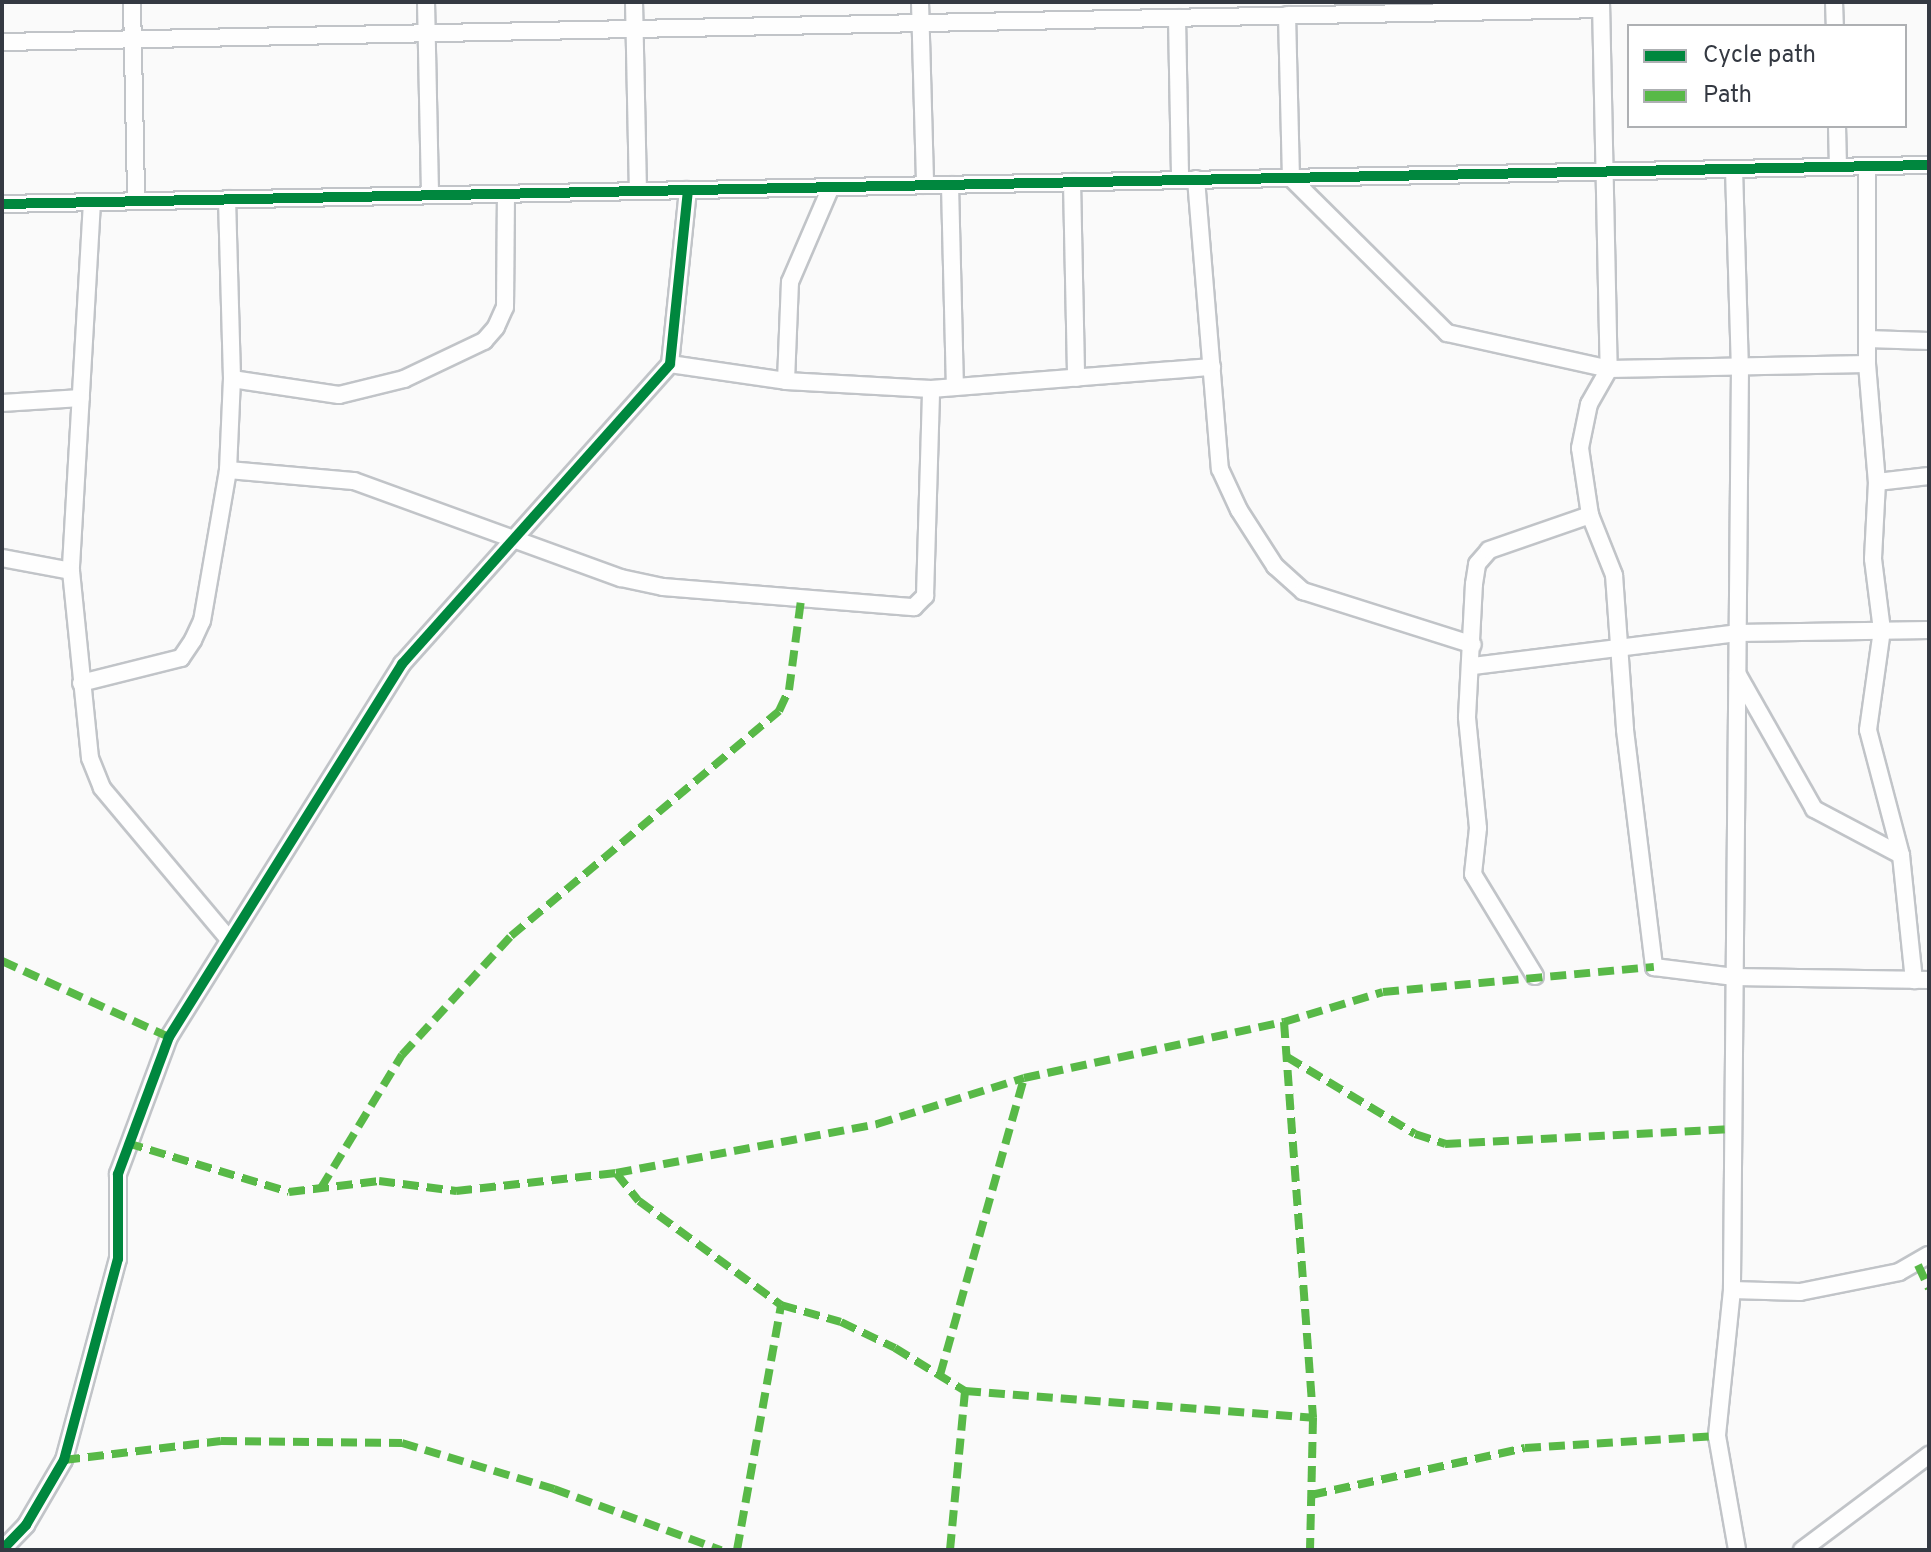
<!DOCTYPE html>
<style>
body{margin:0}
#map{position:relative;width:1931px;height:1552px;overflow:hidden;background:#fafafa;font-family:Overpass,sans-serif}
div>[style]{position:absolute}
.roads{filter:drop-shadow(2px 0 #c1c4c8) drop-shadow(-2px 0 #c1c4c8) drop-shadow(0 2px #c1c4c8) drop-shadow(0 -2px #c1c4c8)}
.street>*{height:16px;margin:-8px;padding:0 8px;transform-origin:8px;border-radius:8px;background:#fefefe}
.quiet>*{height:8px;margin-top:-4px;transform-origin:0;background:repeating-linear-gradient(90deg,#58b947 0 16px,transparent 0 24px)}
.cycleway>*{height:10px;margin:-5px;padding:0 5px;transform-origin:5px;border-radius:5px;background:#00873e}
span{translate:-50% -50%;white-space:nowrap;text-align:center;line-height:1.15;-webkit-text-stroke:6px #fff;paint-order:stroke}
.frame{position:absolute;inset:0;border:4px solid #343942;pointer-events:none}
.legend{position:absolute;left:1627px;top:24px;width:280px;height:104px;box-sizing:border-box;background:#fff;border:2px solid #aeb0b3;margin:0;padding:10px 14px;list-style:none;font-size:24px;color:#343942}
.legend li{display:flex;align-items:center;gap:16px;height:40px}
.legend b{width:40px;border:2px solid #aeb0b3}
</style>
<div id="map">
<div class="roads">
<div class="street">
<i style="left:132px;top:2px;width:199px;rotate:88.8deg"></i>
<i style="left:426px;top:2px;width:193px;rotate:88.8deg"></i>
<i style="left:634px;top:2px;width:189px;rotate:88.8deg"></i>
<i style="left:920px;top:2px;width:183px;rotate:88.4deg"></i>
<i style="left:1601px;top:2px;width:367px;rotate:88.8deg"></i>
<i style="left:1609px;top:369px;width:40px;rotate:119.7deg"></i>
<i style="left:1589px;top:404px;width:45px;rotate:101.6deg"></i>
<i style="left:1580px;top:448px;width:68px;rotate:81.5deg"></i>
<i style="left:1590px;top:515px;width:65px;rotate:68.2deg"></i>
<i style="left:1614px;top:575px;width:155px;rotate:85.9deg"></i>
<i style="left:1625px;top:730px;width:239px;rotate:83deg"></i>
<i style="left:1654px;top:967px;width:81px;rotate:7.1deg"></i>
<i style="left:1734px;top:977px;width:195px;rotate:0.9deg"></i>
<i style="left:1834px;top:2px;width:24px;rotate:88deg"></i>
<i style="left:1287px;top:15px;width:163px;rotate:88.6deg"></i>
<i style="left:1291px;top:178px;width:220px;rotate:44.8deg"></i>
<i style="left:1447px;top:333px;width:166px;rotate:12.5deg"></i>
<i style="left:1609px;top:369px;width:258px;rotate:-1.1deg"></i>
<i style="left:1177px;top:18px;width:162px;rotate:88.9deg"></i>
<i style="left:2px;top:42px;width:1599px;rotate:-1.18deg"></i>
<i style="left:1837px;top:126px;width:40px;rotate:88.6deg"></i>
<i style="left:1867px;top:166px;width:198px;rotate:90deg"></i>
<i style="left:1867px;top:364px;width:118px;rotate:85.2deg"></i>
<i style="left:1877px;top:482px;width:77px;rotate:93deg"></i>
<i style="left:1873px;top:559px;width:72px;rotate:82.8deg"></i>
<i style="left:1882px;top:630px;width:101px;rotate:98deg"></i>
<i style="left:1868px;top:730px;width:129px;rotate:75.2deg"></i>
<i style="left:1901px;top:855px;width:126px;rotate:84.1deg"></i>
<i style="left:1734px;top:169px;width:197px;rotate:88.3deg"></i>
<i style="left:1740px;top:366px;width:924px;rotate:90.5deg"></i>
<i style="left:1732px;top:1290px;width:147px;rotate:95.9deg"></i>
<i style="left:1717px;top:1436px;width:116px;rotate:80deg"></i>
<i style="left:1196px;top:179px;width:291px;rotate:85.3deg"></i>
<i style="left:1220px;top:469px;width:45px;rotate:65.1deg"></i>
<i style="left:1239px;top:510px;width:67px;rotate:57.3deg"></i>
<i style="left:1275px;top:566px;width:38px;rotate:42deg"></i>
<i style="left:1303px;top:591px;width:178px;rotate:17.6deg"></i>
<i style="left:1072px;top:182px;width:196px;rotate:88.8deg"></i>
<i style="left:950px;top:185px;width:202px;rotate:88.6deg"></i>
<i style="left:227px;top:199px;width:180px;rotate:88.4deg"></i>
<i style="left:232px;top:379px;width:108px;rotate:8.5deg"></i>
<i style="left:339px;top:395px;width:67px;rotate:-13.8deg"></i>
<i style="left:404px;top:379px;width:89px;rotate:-25.4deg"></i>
<i style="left:484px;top:341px;width:18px;rotate:-49deg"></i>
<i style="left:496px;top:327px;width:22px;rotate:-66deg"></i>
<i style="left:505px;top:307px;width:113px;rotate:-89.5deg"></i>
<i style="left:92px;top:202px;width:370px;rotate:93.3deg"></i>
<i style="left:71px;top:571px;width:188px;rotate:84.2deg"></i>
<i style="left:90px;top:758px;width:32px;rotate:68deg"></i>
<i style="left:102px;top:788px;width:194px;rotate:50deg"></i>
<i style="left:2px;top:204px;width:1927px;rotate:-1.16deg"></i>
<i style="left:1867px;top:339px;width:62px;rotate:1.8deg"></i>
<i style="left:670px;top:364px;width:117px;rotate:8.3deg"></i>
<i style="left:786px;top:381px;width:145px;rotate:3.2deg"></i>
<i style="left:931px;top:389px;width:282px;rotate:-4.5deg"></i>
<i style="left:786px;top:381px;width:99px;rotate:-87.7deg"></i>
<i style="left:790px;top:282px;width:103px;rotate:-66.7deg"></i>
<i style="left:2px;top:403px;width:79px;rotate:-3.6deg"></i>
<i style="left:228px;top:470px;width:126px;rotate:5deg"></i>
<i style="left:354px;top:481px;width:284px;rotate:20deg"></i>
<i style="left:621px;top:578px;width:43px;rotate:12.1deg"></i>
<i style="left:663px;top:587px;width:252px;rotate:4.6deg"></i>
<i style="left:914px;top:607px;width:16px;rotate:-45deg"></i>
<i style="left:925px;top:596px;width:207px;rotate:-88.3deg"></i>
<i style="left:1877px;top:482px;width:52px;rotate:-6.6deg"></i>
<i style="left:2px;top:558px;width:70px;rotate:10.7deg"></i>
<i style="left:1473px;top:666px;width:266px;rotate:-7.1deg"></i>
<i style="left:1737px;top:633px;width:192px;rotate:-0.9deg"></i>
<i style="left:1738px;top:675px;width:154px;rotate:60.4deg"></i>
<i style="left:1814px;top:809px;width:98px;rotate:27.9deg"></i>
<i style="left:81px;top:683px;width:103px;rotate:-14deg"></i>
<i style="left:181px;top:658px;width:22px;rotate:-56deg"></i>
<i style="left:193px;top:640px;width:21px;rotate:-65deg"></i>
<i style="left:202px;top:621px;width:153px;rotate:-80.2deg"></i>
<i style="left:228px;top:470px;width:91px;rotate:-87.5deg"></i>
<i style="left:1535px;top:976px;width:119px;rotate:-121.3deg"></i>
<i style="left:1473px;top:874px;width:46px;rotate:-83.8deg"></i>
<i style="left:1478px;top:828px;width:112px;rotate:-95.7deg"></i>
<i style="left:1467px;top:717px;width:133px;rotate:-87deg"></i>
<i style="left:1474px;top:584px;width:20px;rotate:-81deg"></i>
<i style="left:1477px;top:564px;width:18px;rotate:-49deg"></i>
<i style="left:1489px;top:550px;width:107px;rotate:-19.1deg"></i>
<i style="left:1732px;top:1290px;width:68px;rotate:1.7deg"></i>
<i style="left:1800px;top:1292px;width:101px;rotate:-11.4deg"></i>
<i style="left:1899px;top:1272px;width:34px;rotate:-30deg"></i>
<i style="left:2px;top:1550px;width:35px;rotate:-46deg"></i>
<i style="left:26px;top:1525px;width:75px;rotate:-59.7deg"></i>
<i style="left:64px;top:1460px;width:208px;rotate:-75deg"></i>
<i style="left:118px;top:1259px;width:85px;rotate:-90deg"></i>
<i style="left:118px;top:1174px;width:146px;rotate:-69.6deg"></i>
<i style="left:169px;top:1037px;width:440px;rotate:-58deg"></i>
<i style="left:402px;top:664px;width:402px;rotate:-48.2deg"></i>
<i style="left:670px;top:364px;width:175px;rotate:-84.1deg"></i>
<i style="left:1802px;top:1550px;width:159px;rotate:-36.8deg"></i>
</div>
</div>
<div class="quiet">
<i style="left:2px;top:961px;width:183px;rotate:24.5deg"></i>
<i style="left:1284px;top:1022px;width:397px;rotate:85.8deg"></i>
<i style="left:1313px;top:1418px;width:132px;rotate:91.3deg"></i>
<i style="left:1287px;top:1057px;width:149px;rotate:31deg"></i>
<i style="left:1415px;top:1134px;width:32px;rotate:18deg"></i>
<i style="left:1445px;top:1144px;width:288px;rotate:-3deg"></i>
<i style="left:127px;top:1143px;width:169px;rotate:16.8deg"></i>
<i style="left:289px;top:1192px;width:91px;rotate:-7deg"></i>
<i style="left:379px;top:1181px;width:78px;rotate:7.4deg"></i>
<i style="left:456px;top:1191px;width:161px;rotate:-6.4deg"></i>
<i style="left:616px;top:1173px;width:36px;rotate:51deg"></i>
<i style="left:639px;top:1201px;width:176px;rotate:36.2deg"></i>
<i style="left:781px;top:1305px;width:62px;rotate:15.8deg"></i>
<i style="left:841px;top:1322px;width:60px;rotate:25.7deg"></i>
<i style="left:895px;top:1348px;width:82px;rotate:31.6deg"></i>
<i style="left:965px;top:1391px;width:349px;rotate:4.4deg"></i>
<i style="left:616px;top:1173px;width:266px;rotate:-10.6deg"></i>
<i style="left:877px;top:1124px;width:154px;rotate:-17.4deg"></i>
<i style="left:1024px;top:1078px;width:266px;rotate:-12.2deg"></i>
<i style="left:1284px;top:1022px;width:103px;rotate:-16.9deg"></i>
<i style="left:1383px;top:992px;width:272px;rotate:-5.3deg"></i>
<i style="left:321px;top:1188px;width:156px;rotate:-58.7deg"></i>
<i style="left:402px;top:1055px;width:161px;rotate:-47.5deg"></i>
<i style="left:511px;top:936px;width:350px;rotate:-40deg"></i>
<i style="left:779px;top:711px;width:23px;rotate:-65deg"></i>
<i style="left:789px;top:690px;width:91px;rotate:-82.4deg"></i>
<i style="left:1918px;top:1265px;width:26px;rotate:65deg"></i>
<i style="left:940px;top:1375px;width:309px;rotate:-74.2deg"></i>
<i style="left:64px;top:1460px;width:158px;rotate:-6.9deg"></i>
<i style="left:221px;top:1441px;width:181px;rotate:0.6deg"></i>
<i style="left:402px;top:1443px;width:159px;rotate:16.8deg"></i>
<i style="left:554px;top:1489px;width:178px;rotate:20.1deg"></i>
<i style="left:1311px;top:1495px;width:219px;rotate:-12.4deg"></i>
<i style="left:1525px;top:1448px;width:192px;rotate:-3.6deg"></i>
<i style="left:737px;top:1550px;width:249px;rotate:-79.8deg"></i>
<i style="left:950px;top:1550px;width:160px;rotate:-84.6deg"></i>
</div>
<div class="cycleway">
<i style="left:2px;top:204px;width:1927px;rotate:-1.16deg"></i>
<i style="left:2px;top:1550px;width:35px;rotate:-46deg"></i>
<i style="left:26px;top:1525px;width:75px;rotate:-59.7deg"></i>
<i style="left:64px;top:1460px;width:208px;rotate:-75deg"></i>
<i style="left:118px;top:1259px;width:85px;rotate:-90deg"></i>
<i style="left:118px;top:1174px;width:146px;rotate:-69.6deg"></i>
<i style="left:169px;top:1037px;width:440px;rotate:-58deg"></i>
<i style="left:402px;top:664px;width:402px;rotate:-48.2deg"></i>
<i style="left:670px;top:364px;width:175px;rotate:-84.1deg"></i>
</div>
<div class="frame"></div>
<ul class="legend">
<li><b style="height:10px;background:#00873e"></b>Cycle path</li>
<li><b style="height:10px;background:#58b947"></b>Path</li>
</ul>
</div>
